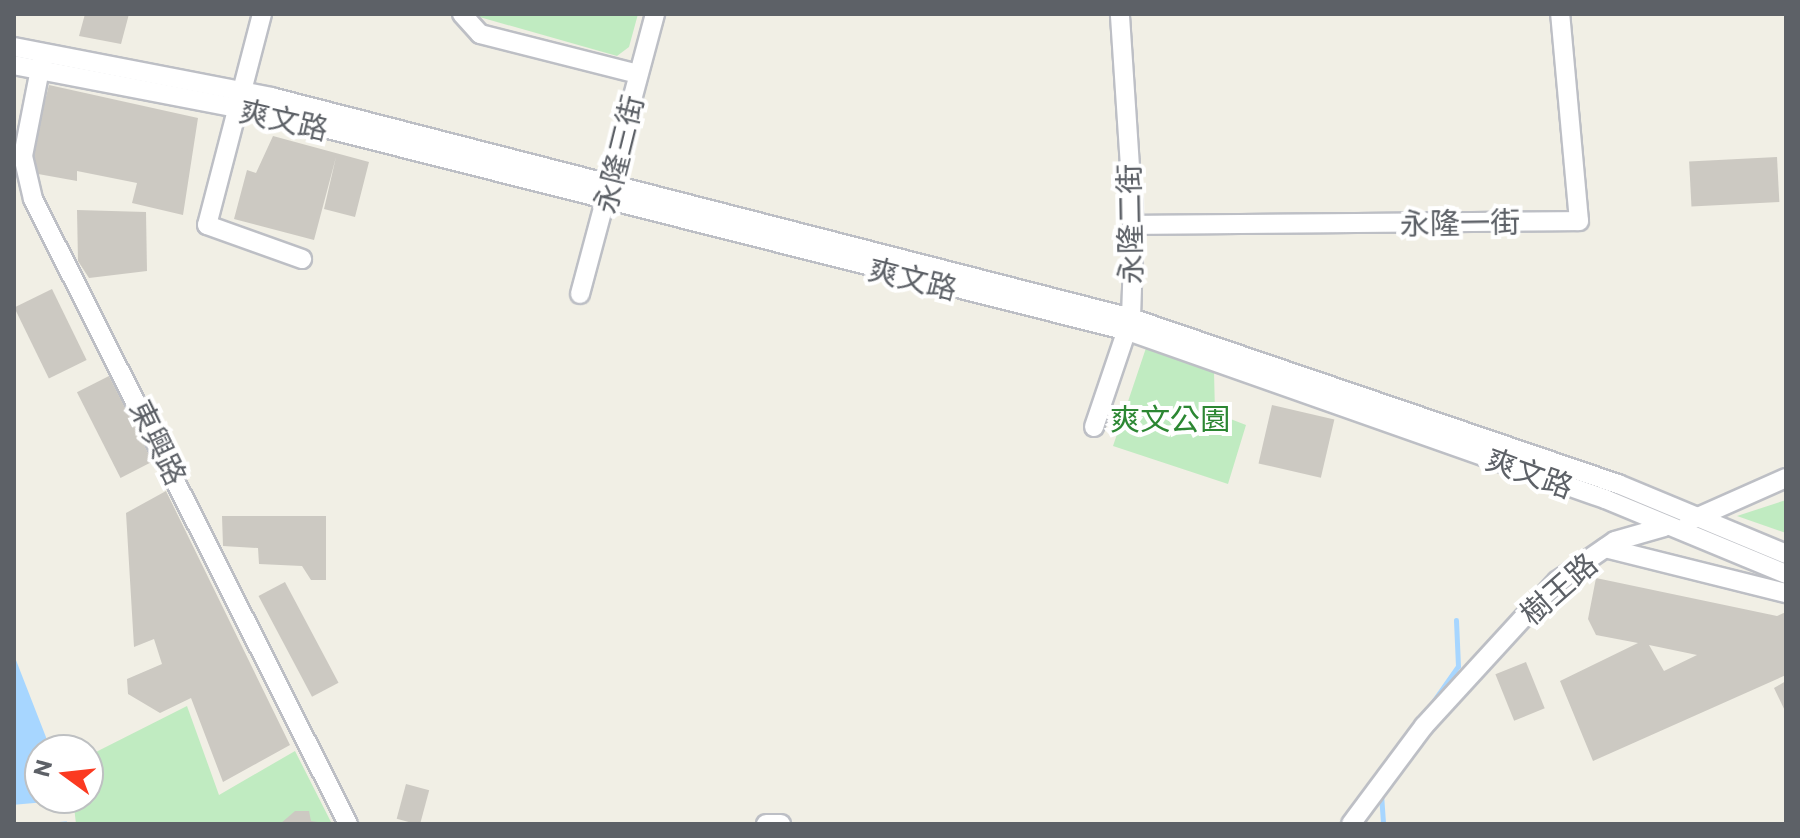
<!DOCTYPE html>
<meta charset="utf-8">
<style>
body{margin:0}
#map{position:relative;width:1800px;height:838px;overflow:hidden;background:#f1efe5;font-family:Commissioner,"Noto Sans TC",sans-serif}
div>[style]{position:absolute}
.green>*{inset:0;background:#c0ebc1}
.water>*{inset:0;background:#a7d6ff}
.pier>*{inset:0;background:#f1efe5;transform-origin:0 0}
.stream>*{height:5px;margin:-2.5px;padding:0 2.5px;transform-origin:2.5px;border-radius:2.5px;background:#a7d6ff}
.building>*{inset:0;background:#ccc9c2;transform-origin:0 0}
.roads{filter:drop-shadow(2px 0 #bdbfc5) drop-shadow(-2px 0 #bdbfc5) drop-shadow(0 2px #bdbfc5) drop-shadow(0 -2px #bdbfc5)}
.minor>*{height:18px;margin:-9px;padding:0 9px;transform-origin:9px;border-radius:9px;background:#fff}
span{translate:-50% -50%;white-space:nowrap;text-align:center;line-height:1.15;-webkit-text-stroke:8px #fff;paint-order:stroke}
.street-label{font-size:30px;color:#5d6167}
.park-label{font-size:30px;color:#2c8733}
.frame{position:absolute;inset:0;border:16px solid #5d6167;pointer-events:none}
.north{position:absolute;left:24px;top:734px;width:80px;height:80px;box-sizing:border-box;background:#fff;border:2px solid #bec0c2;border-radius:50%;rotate:285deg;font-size:22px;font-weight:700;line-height:32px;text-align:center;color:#5d6167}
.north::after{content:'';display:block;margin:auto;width:28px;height:36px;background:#fb3a21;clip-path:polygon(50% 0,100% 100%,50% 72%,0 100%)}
</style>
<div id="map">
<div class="green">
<i style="clip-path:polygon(469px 14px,638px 14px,629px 47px,617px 56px)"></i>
<i style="clip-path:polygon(1147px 345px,1214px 371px,1215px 413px,1246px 425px,1228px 484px,1113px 446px)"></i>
<i style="clip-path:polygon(1786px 500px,1786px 533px,1737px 516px)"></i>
<i style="clip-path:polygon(187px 706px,219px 795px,295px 751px,332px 824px,76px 824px,73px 798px,88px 798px,88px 756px)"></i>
</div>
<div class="water">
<i style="clip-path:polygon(14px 655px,51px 750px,40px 750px,40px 798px,65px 798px,67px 824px,14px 824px)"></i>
</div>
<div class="pier">
<i style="left:69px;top:800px;width:21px;height:55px;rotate:85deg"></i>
</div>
<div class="stream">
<i style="left:1428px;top:709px;width:52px;rotate:-55.1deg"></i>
<i style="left:1458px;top:666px;width:46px;rotate:-92.5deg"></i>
<i style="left:1382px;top:769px;width:58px;rotate:-54.1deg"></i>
<i style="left:1381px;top:794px;width:30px;rotate:86deg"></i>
</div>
<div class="building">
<i style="clip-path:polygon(85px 14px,129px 14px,121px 44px,79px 36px)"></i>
<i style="clip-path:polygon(49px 85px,198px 118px,183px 215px,132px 203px,137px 183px,77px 171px,77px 181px,27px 172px)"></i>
<i style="clip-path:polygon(273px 136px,369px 162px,355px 217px,324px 209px,336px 157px,314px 240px,234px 219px,247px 170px,256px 173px)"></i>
<i style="left:1777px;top:157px;width:45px;height:88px;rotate:87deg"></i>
<i style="clip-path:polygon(77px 210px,146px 212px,147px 271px,89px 278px,78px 261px)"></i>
<i style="left:52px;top:289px;width:79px;height:42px;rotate:64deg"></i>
<i style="left:109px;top:376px;width:96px;height:36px;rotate:63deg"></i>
<i style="left:1272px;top:405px;width:64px;height:60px;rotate:13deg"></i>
<i style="clip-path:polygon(166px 491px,290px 745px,223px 782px,191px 698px,160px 713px,128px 694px,127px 679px,162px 664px,154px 639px,134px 647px,126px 513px)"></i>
<i style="clip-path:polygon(222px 516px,326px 516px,326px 580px,311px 580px,302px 566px,259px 564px,258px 548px,223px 546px)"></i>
<i style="clip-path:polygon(evenodd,1596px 578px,1777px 616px,1786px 612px,1786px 675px,1593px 761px,1560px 681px,1638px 643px,1596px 635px,1588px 619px,1596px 578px,1649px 645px,1697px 655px,1664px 671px,1649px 645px)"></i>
<i style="left:285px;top:582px;width:114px;height:30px;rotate:62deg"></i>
<i style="left:1526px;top:662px;width:50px;height:33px;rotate:68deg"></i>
<i style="clip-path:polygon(1786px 681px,1786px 713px,1774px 688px)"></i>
<i style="left:406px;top:784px;width:24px;height:36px;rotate:15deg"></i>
<i style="clip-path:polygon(295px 811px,309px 811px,311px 821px,332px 824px,280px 824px)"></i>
</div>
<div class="roads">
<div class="minor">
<i style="left:262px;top:14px;width:218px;rotate:104.6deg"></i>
<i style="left:207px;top:225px;width:101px;rotate:19.7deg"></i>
<i style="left:462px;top:14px;width:27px;rotate:48deg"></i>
<i style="left:480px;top:34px;width:163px;rotate:14.2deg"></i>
<i style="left:14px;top:47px;width:262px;rotate:11deg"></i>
<i style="left:271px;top:97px;width:888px;rotate:14.41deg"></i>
<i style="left:1131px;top:318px;width:515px;rotate:18.82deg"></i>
<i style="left:1618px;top:484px;width:182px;rotate:22.6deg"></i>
<i style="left:42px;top:59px;width:99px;rotate:101.1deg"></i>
<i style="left:23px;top:156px;width:44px;rotate:76.9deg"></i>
<i style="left:33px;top:199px;width:700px;rotate:63.25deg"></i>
<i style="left:14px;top:65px;width:260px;rotate:10.9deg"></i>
<i style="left:269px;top:114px;width:886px;rotate:14.18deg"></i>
<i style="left:1128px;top:331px;width:506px;rotate:19.4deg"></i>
<i style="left:1605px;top:499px;width:196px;rotate:22.5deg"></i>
<i style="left:1133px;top:225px;width:446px;rotate:-0.5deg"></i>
<i style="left:1579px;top:221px;width:208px;rotate:-95.2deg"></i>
<i style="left:580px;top:294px;width:290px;rotate:-75deg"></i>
<i style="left:1094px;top:427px;width:115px;rotate:-71.3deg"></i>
<i style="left:1131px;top:318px;width:91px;rotate:-88.1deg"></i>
<i style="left:1134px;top:227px;width:213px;rotate:-93.8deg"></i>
<i style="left:1689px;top:521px;width:106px;rotate:-23.9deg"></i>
<i style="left:1605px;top:548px;width:187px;rotate:14deg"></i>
<i style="left:766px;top:824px;width:15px"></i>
<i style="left:1351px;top:824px;width:122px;rotate:-53.3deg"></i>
<i style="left:1424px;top:726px;width:197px;rotate:-47.5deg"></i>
<i style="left:1557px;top:581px;width:70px;rotate:-34.6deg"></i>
<i style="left:1615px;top:541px;width:51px;rotate:-15.9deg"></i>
</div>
</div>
<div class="street-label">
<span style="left:284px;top:119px;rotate:13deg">爽文路</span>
<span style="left:618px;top:154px;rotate:-76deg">永隆三街</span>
<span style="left:1460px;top:222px;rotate:-1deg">永隆一街</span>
<span style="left:1129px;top:224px;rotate:-91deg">永隆二街</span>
<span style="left:913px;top:278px;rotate:14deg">爽文路</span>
<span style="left:159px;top:442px;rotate:64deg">東興路</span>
<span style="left:1530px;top:472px;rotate:20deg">爽文路</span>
<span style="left:1558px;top:588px;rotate:-41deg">樹王路</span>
</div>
<div class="park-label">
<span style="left:1170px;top:418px">爽文公園</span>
</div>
<div class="frame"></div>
<div class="north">N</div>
</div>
